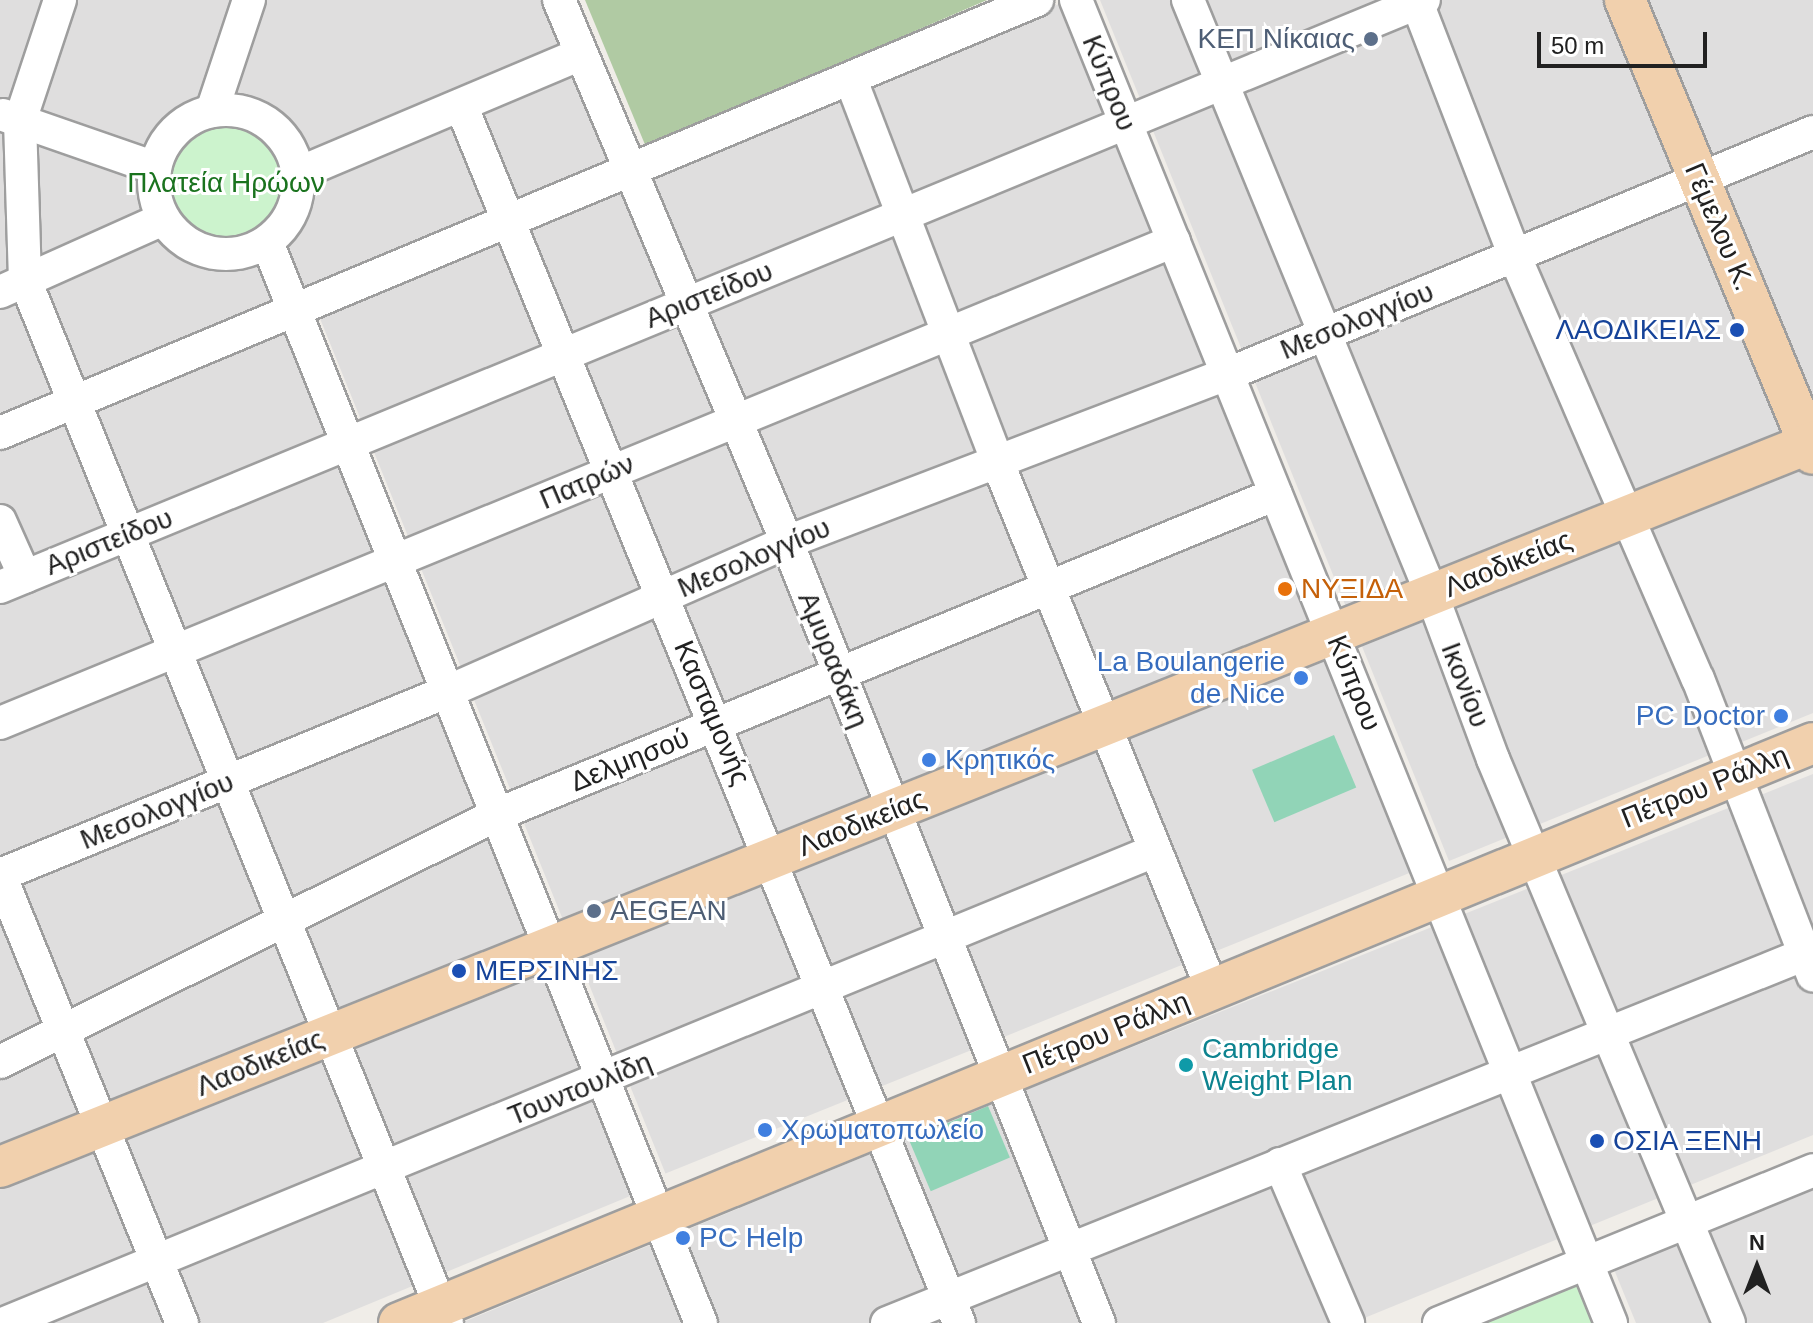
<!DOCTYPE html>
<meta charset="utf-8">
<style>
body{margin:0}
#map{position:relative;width:1813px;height:1323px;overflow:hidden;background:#f0ede8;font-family:Helvetica,sans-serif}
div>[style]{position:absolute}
.residential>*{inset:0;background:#dfdede;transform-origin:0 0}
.forest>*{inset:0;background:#b0caa3}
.park>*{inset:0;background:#ccf3cd}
.round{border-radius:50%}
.pitch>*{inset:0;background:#91d4b7;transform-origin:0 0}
.roads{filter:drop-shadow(2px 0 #9e9e9e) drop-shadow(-2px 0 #9e9e9e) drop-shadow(0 2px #9e9e9e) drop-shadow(0 -2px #9e9e9e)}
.minor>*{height:32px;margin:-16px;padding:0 16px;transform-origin:16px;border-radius:16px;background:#fff}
.minor>.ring{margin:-16px;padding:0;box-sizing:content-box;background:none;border:32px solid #fff;border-radius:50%}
.major>*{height:40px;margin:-20px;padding:0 20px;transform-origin:20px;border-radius:20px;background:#f1d0ad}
.dots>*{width:22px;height:22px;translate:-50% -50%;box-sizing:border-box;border:4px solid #fff;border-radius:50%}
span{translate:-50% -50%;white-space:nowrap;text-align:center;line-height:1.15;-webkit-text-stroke:6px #fff;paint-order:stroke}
.service-label{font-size:28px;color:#4e5e75}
.right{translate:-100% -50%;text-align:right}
.left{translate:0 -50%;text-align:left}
.street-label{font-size:28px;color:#212121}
.park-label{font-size:28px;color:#1a731e}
.transit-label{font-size:28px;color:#164399}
.food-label{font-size:28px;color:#c56008}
.shop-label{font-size:28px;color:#366cbe}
.culture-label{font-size:28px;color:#0d838f}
.north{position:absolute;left:1717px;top:1227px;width:80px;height:80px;-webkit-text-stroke:6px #fff;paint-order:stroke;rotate:0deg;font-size:22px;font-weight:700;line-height:32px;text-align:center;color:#212121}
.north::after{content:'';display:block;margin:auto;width:28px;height:36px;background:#212121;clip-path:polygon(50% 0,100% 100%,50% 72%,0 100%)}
.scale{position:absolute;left:1537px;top:32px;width:170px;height:36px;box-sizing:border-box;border:4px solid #212121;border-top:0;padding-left:10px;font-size:24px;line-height:28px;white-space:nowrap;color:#212121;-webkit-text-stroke:6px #fff;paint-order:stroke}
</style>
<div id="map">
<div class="residential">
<i style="clip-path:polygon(0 0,546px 0,611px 164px,0 414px)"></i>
<i style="clip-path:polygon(1100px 0,1813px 0,1813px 713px,1449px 861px)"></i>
<i style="left:1059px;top:4px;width:937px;height:803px;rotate:68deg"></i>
<i style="clip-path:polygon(283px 322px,635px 1194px,323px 1323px,0 1323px,0 441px)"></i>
<i style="clip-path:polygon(1813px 774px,1813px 1135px,1352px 1323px,1118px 1323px,1023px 1091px)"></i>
<i style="clip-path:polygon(992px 1104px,1083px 1323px,461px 1323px)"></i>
<i style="clip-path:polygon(1813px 1185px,1813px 1323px,1636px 1323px,1613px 1267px)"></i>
</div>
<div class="forest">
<i style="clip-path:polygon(585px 0,987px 0,646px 147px)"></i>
</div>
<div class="park">
<i class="round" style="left:163px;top:120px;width:126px;height:126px"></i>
<i style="clip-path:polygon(1583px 1278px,1601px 1323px,1472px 1323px)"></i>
</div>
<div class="pitch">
<i style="left:1334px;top:735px;width:57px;height:89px;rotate:67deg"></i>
<i style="left:988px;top:1106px;width:56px;height:86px;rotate:67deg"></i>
</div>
<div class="roads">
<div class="minor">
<i style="left:60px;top:0;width:127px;rotate:108.3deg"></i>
<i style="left:20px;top:121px;width:159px;rotate:88.2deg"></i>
<i style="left:25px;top:280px;width:1125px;rotate:67.97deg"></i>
<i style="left:559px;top:0;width:588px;rotate:67.19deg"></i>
<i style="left:787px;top:542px;width:841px;rotate:68.22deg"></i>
<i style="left:1076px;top:0;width:1427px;rotate:67.98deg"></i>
<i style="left:1188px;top:0;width:643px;rotate:67.7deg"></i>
<i style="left:1432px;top:595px;width:175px;rotate:69.6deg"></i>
<i style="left:1493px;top:759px;width:611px;rotate:67.29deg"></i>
<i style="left:1416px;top:0;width:275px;rotate:68.9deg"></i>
<i style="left:1515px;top:257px;width:460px;rotate:66.6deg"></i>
<i style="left:1698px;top:679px;width:318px;rotate:68.8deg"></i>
<i style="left:851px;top:80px;width:408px;rotate:69deg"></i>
<i style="left:997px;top:461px;width:570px;rotate:67.84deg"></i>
<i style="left:461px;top:105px;width:1316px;rotate:67.76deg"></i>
<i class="ring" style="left:154px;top:110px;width:112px;height:112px"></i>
<i style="left:212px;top:111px;width:117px;rotate:-71.6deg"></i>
<i style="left:3px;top:115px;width:161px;rotate:19.2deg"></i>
<i style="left:299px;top:173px;width:306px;rotate:-22.9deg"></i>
<i style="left:267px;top:242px;width:1165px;rotate:68.13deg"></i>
<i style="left:0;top:292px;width:179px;rotate:-24.1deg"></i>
<i style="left:0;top:433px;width:1124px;rotate:-22.66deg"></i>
<i style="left:0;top:521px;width:61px;rotate:65.9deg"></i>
<i style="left:0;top:587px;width:1540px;rotate:-22.4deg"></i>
<i style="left:0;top:723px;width:1269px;rotate:-22.32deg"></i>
<i style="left:0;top:875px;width:483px;rotate:-22.3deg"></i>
<i style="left:447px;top:692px;width:372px;rotate:-23.8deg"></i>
<i style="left:787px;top:542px;width:472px;rotate:-20.9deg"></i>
<i style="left:1228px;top:374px;width:633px;rotate:-22.47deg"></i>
<i style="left:0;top:875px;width:484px;rotate:67.9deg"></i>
<i style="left:0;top:1062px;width:554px;rotate:-26.47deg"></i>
<i style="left:496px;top:815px;width:843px;rotate:-22.37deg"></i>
<i style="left:1280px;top:1164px;width:173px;rotate:66.8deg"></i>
<i style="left:5px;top:1323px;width:1242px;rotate:-22.33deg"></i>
<i style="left:887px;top:1323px;width:998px;rotate:-21.89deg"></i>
<i style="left:1439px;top:1323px;width:404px;rotate:-22.2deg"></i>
</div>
<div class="major">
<i style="left:1625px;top:0;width:491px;rotate:67.5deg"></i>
<i style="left:0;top:1167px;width:1953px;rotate:-21.8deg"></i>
<i style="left:399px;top:1323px;width:1528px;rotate:-22.3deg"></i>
</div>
</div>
<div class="dots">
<i style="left:1371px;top:39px;background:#5c6f8a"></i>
<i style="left:1737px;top:330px;background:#1a4fb4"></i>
<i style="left:1285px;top:589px;background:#e8710a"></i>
<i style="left:1301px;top:678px;background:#3f7fe0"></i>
<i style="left:1781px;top:716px;background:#3f7fe0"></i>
<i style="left:929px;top:760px;background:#3f7fe0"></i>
<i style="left:594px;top:911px;background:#5c6f8a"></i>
<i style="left:459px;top:971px;background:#1a4fb4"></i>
<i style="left:1186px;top:1065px;background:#0f9aa8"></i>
<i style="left:765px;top:1130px;background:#3f7fe0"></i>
<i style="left:1597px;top:1141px;background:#1a4fb4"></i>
<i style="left:683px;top:1238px;background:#3f7fe0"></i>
</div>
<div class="service-label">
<span class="right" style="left:1355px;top:39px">ΚΕΠ Νίκαιας</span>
<span class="left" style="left:610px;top:911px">AEGEAN</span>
</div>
<div class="street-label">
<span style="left:1109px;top:83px;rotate:68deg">Κύπρου</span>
<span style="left:1719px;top:227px;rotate:67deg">Γέμελου Κ.</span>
<span style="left:709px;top:295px;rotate:-22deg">Αριστείδου</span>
<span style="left:1357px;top:321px;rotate:-22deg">Μεσολογγίου</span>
<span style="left:587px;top:482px;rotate:-23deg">Πατρών</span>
<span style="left:109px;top:542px;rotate:-22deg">Αριστείδου</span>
<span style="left:754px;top:558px;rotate:-23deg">Μεσολογγίου</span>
<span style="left:1508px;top:564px;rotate:-22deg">Λαοδικείας</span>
<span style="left:833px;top:660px;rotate:68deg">Αμυραδάκη</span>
<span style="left:1354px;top:683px;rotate:68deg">Κύπρου</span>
<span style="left:1465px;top:685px;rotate:69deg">Ικονίου</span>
<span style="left:712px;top:713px;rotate:67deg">Κασταμονής</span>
<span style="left:630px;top:760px;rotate:-22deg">Δελμησού</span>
<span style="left:1705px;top:787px;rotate:-22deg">Πέτρου Ράλλη</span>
<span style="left:157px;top:811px;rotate:-22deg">Μεσολογγίου</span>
<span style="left:862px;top:823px;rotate:-22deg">Λαοδικείας</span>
<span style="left:1106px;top:1033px;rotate:-22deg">Πέτρου Ράλλη</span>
<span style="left:260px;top:1063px;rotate:-22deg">Λαοδικείας</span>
<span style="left:580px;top:1089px;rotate:-22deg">Τουντουλίδη</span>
</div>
<div class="park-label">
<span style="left:226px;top:183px">Πλατεία Ηρώων</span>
</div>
<div class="transit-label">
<span class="right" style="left:1721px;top:330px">ΛΑΟΔΙΚΕΙΑΣ</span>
<span class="left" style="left:475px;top:971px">ΜΕΡΣΙΝΗΣ</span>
<span class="left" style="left:1613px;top:1141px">ΟΣΙΑ ΞΕΝΗ</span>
</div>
<div class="food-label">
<span class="left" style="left:1301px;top:589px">ΝΥΞΙΔΑ</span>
</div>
<div class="shop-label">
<span class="right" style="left:1285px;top:678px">La Boulangerie<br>de Nice</span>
<span class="right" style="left:1765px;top:716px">PC Doctor</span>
<span class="left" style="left:945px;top:760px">Κρητικός</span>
<span class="left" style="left:781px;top:1130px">Χρωματοπωλείο</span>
<span class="left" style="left:699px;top:1238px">PC Help</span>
</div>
<div class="culture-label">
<span class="left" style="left:1202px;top:1065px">Cambridge<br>Weight Plan</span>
</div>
<div class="north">N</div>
<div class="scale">50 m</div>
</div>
